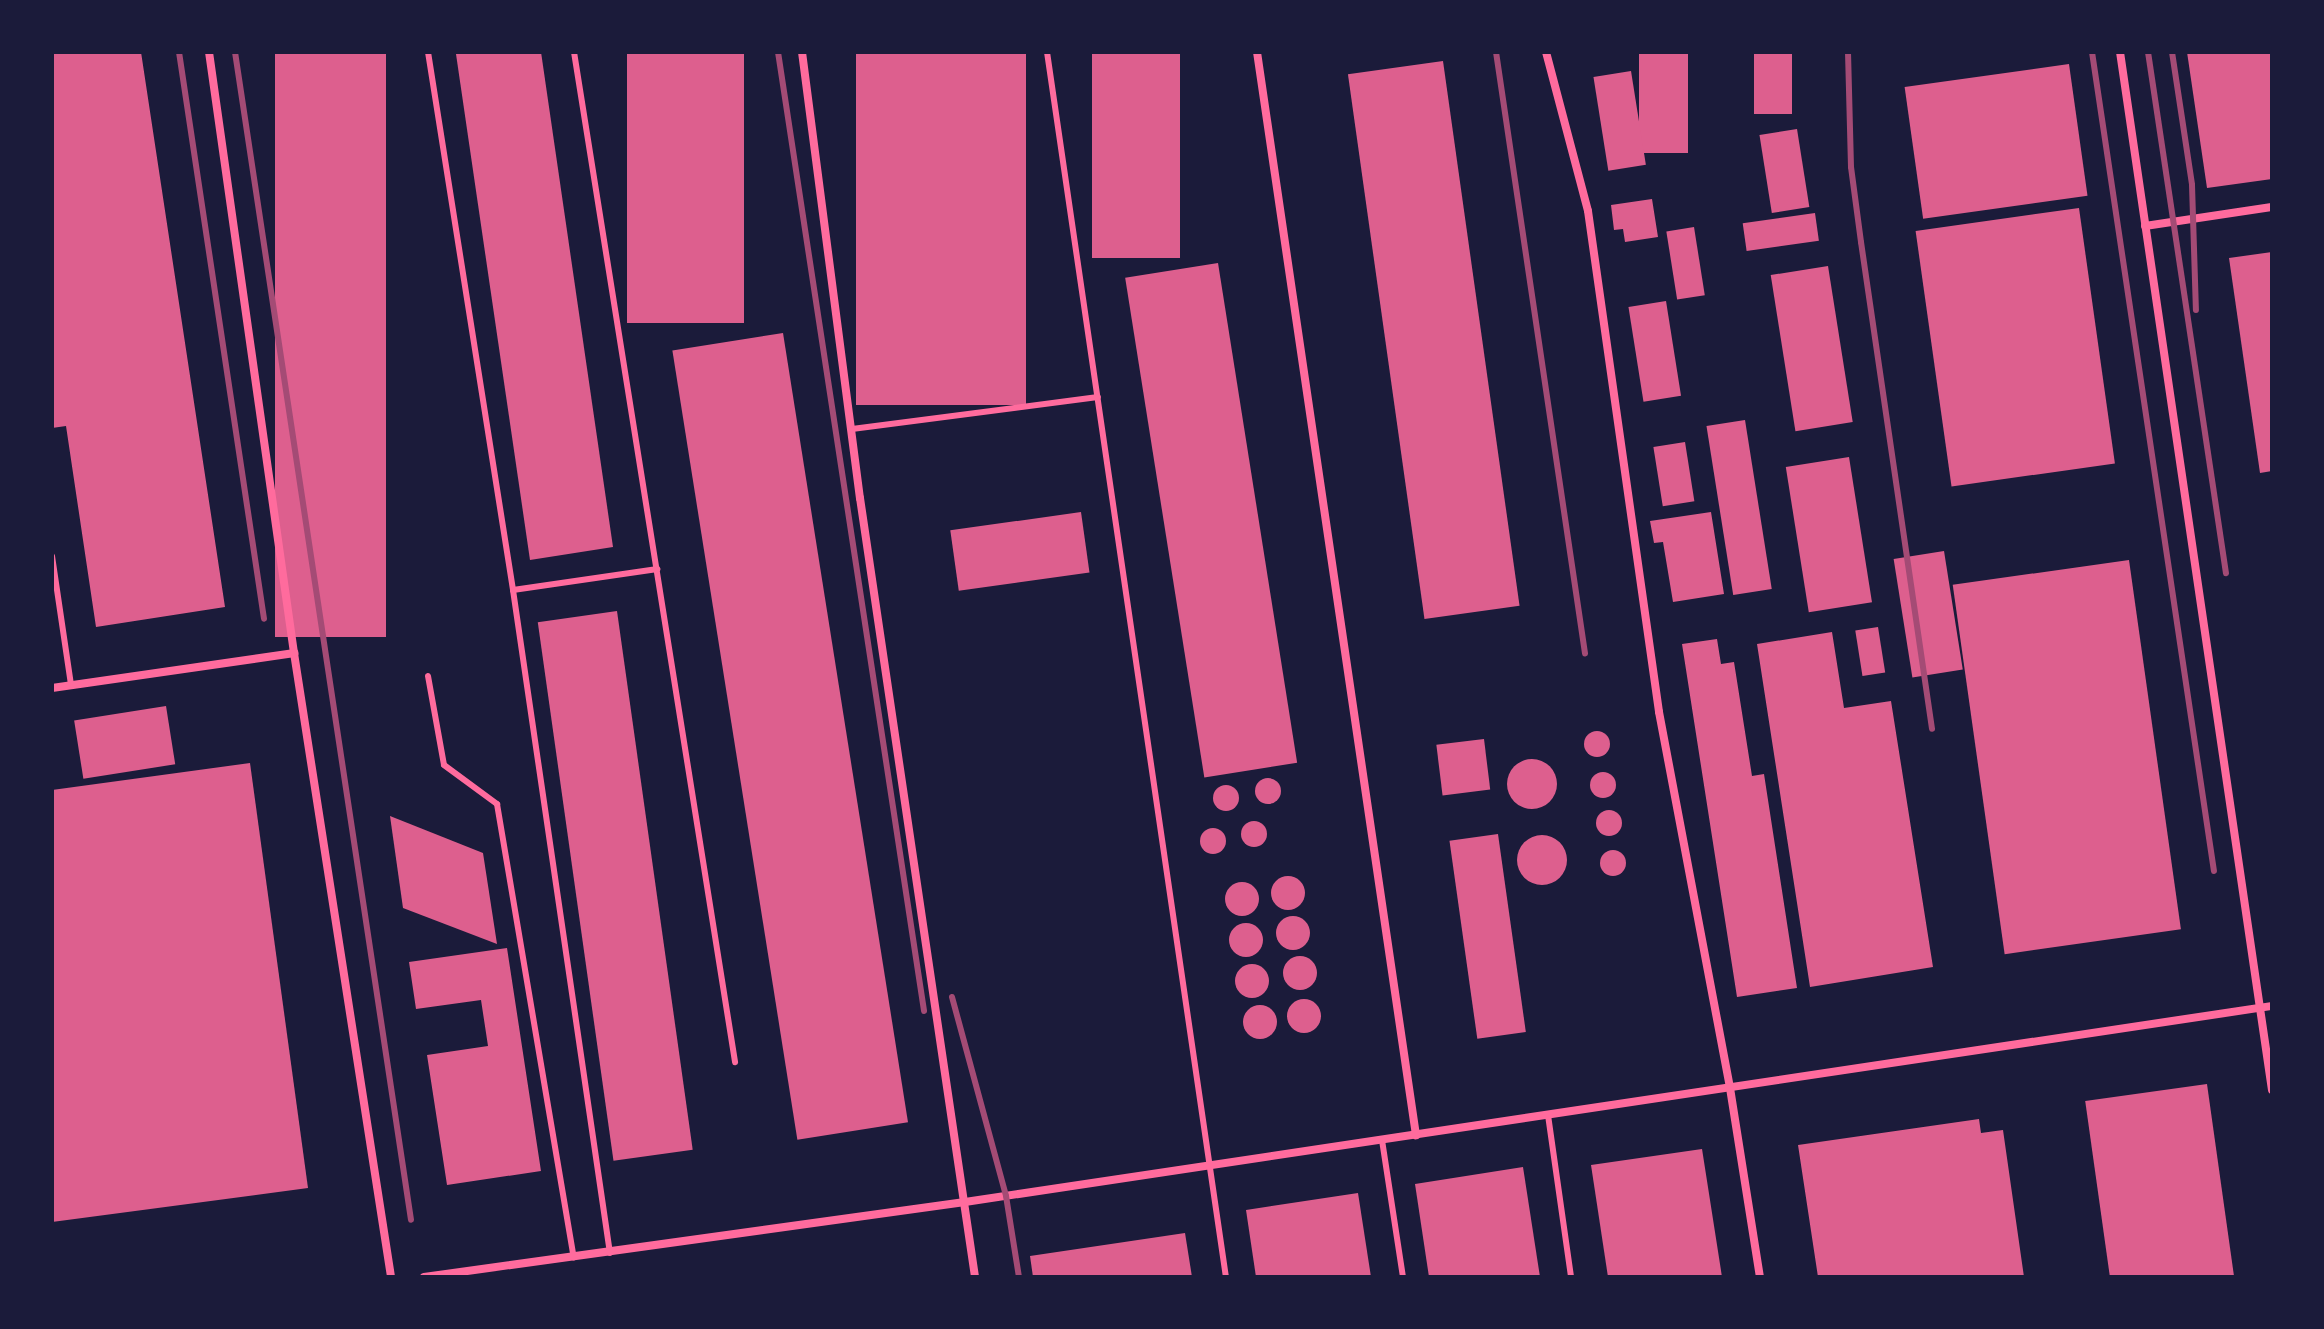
<!DOCTYPE html>
<style>
body{margin:0}
#map{position:relative;width:2324px;height:1329px;overflow:hidden;background:#1b1b3a;font-family:"Exo 2",sans-serif}
div>[style]{position:absolute}
.building>*{inset:0;background:#dd5f8e;transform-origin:0 0}
.round{border-radius:50%}
.service>*{height:6px;margin:-3px;padding:0 3px;transform-origin:3px;border-radius:3px;background:#ff6b9d}
.minor>*{height:8px;margin:-4px;padding:0 4px;transform-origin:4px;border-radius:4px;background:#ff6b9d}
.rail>*{height:6px;margin:-3px;padding:0 3px;transform-origin:3px;border-radius:3px;background:#a44b75}
span{translate:-50% -50%;white-space:nowrap;text-align:center;line-height:1.15;-webkit-text-stroke:6px #1b1b3a;paint-order:stroke}
.frame{position:absolute;inset:0;border:54px solid #1b1b3a;pointer-events:none}
</style>
<div id="map">
<div class="building">
<i style="clip-path:polygon(52px 52px,141px 52px,225px 607px,96px 627px,66px 426px,52px 428px)"></i>
<i style="left:275px;top:52px;width:111px;height:585px"></i>
<i style="clip-path:polygon(470px 52px,541px 52px,613px 547px,530px 560px,456px 54px)"></i>
<i style="left:627px;top:52px;width:117px;height:271px"></i>
<i style="left:856px;top:52px;width:170px;height:353px"></i>
<i style="left:1092px;top:52px;width:88px;height:206px"></i>
<i style="left:1639px;top:52px;width:49px;height:101px"></i>
<i style="left:1754px;top:52px;width:38px;height:62px"></i>
<i style="clip-path:polygon(2187px 52px,2272px 52px,2272px 179px,2207px 188px)"></i>
<i style="left:1443px;top:61px;width:550px;height:96px;rotate:82deg"></i>
<i style="left:2069px;top:64px;width:133px;height:166px;rotate:82deg"></i>
<i style="left:1631px;top:71px;width:95px;height:38px;rotate:81deg"></i>
<i style="left:1797px;top:129px;width:79px;height:38px;rotate:81deg"></i>
<i style="clip-path:polygon(1652px 199px,1658px 237px,1625px 242px,1623px 229px,1614px 230px,1611px 205px)"></i>
<i style="left:2079px;top:208px;width:258px;height:165px;rotate:82deg"></i>
<i style="left:1815px;top:213px;width:28px;height:73px;rotate:82deg"></i>
<i style="left:1694px;top:227px;width:69px;height:28px;rotate:81deg"></i>
<i style="clip-path:polygon(2272px 252px,2272px 471px,2260px 473px,2229px 258px)"></i>
<i style="left:1218px;top:263px;width:506px;height:94px;rotate:81deg"></i>
<i style="left:1828px;top:266px;width:158px;height:58px;rotate:81deg"></i>
<i style="left:1666px;top:301px;width:96px;height:38px;rotate:81deg"></i>
<i style="left:783px;top:333px;width:799px;height:112px;rotate:81deg"></i>
<i style="left:1745px;top:420px;width:171px;height:39px;rotate:81deg"></i>
<i style="left:1685px;top:442px;width:60px;height:32px;rotate:81deg"></i>
<i style="left:1849px;top:457px;width:147px;height:64px;rotate:81deg"></i>
<i style="left:1081px;top:512px;width:61px;height:132px;rotate:82deg"></i>
<i style="clip-path:polygon(1711px 512px,1724px 594px,1673px 602px,1663px 542px,1654px 543px,1650px 521px)"></i>
<i style="left:1944px;top:551px;width:120px;height:51px;rotate:81deg"></i>
<i style="left:2129px;top:560px;width:373px;height:178px;rotate:82deg"></i>
<i style="left:617px;top:611px;width:544px;height:80px;rotate:82deg"></i>
<i style="left:1878px;top:627px;width:46px;height:23px;rotate:81deg"></i>
<i style="clip-path:polygon(1832px 632px,1844px 708px,1891px 701px,1933px 967px,1810px 987px,1757px 644px)"></i>
<i style="clip-path:polygon(1717px 639px,1721px 664px,1734px 662px,1752px 776px,1764px 774px,1797px 988px,1737px 997px,1682px 644px)"></i>
<i style="left:166px;top:706px;width:59px;height:93px;rotate:81deg"></i>
<i class="round" style="left:1584px;top:731px;width:26px;height:26px"></i>
<i style="left:1484px;top:739px;width:51px;height:48px;rotate:83deg"></i>
<i class="round" style="left:1507px;top:759px;width:50px;height:50px"></i>
<i style="clip-path:polygon(250px 763px,308px 1188px,52px 1222px,52px 790px)"></i>
<i class="round" style="left:1590px;top:772px;width:26px;height:26px"></i>
<i class="round" style="left:1255px;top:778px;width:26px;height:26px"></i>
<i class="round" style="left:1213px;top:785px;width:26px;height:26px"></i>
<i class="round" style="left:1596px;top:810px;width:26px;height:26px"></i>
<i style="clip-path:polygon(390px 816px,483px 853px,497px 944px,403px 908px)"></i>
<i class="round" style="left:1241px;top:821px;width:26px;height:26px"></i>
<i class="round" style="left:1200px;top:828px;width:26px;height:26px"></i>
<i style="left:1498px;top:834px;width:200px;height:49px;rotate:82deg"></i>
<i class="round" style="left:1517px;top:835px;width:50px;height:50px"></i>
<i class="round" style="left:1600px;top:850px;width:26px;height:26px"></i>
<i class="round" style="left:1271px;top:876px;width:34px;height:34px"></i>
<i class="round" style="left:1225px;top:882px;width:34px;height:34px"></i>
<i class="round" style="left:1276px;top:916px;width:34px;height:34px"></i>
<i class="round" style="left:1229px;top:923px;width:34px;height:34px"></i>
<i style="clip-path:polygon(507px 948px,541px 1171px,447px 1185px,427px 1055px,488px 1046px,481px 1000px,416px 1009px,409px 962px)"></i>
<i class="round" style="left:1283px;top:956px;width:34px;height:34px"></i>
<i class="round" style="left:1235px;top:964px;width:34px;height:34px"></i>
<i class="round" style="left:1287px;top:999px;width:34px;height:34px"></i>
<i class="round" style="left:1243px;top:1005px;width:34px;height:34px"></i>
<i style="left:2207px;top:1084px;width:195px;height:123px;rotate:82deg"></i>
<i style="clip-path:polygon(1979px 1119px,1981px 1133px,2003px 1130px,2024px 1277px,1818px 1277px,1798px 1145px)"></i>
<i style="clip-path:polygon(1702px 1149px,1722px 1277px,1608px 1277px,1591px 1165px)"></i>
<i style="clip-path:polygon(1523px 1167px,1540px 1277px,1429px 1277px,1415px 1184px)"></i>
<i style="clip-path:polygon(1358px 1193px,1371px 1277px,1256px 1277px,1246px 1210px)"></i>
<i style="clip-path:polygon(1185px 1233px,1192px 1277px,1033px 1277px,1030px 1256px)"></i>
</div>
<div class="service">
<i style="left:428px;top:52px;width:545px;rotate:81.02deg"></i>
<i style="left:513px;top:590px;width:670px;rotate:81.68deg"></i>
<i style="left:574px;top:52px;width:1023px;rotate:80.94deg"></i>
<i style="left:1047px;top:52px;width:1238px;rotate:81.69deg"></i>
<i style="left:852px;top:429px;width:248px;rotate:-7.4deg"></i>
<i style="left:52px;top:556px;width:130px;rotate:81.6deg"></i>
<i style="left:513px;top:590px;width:146px;rotate:-8.3deg"></i>
<i style="left:428px;top:676px;width:90px;rotate:79.8deg"></i>
<i style="left:444px;top:765px;width:66px;rotate:36.3deg"></i>
<i style="left:497px;top:804px;width:460px;rotate:80.4deg"></i>
<i style="left:1548px;top:1115px;width:164px;rotate:81.9deg"></i>
<i style="left:1382px;top:1140px;width:139px;rotate:81.3deg"></i>
</div>
<div class="minor">
<i style="left:209px;top:52px;width:607px;rotate:81.95deg"></i>
<i style="left:294px;top:653px;width:631px;rotate:81.16deg"></i>
<i style="left:802px;top:52px;width:450px;rotate:82.6deg"></i>
<i style="left:860px;top:498px;width:787px;rotate:81.6deg"></i>
<i style="left:1257px;top:52px;width:1095px;rotate:81.65deg"></i>
<i style="left:1546px;top:52px;width:164px;rotate:75.2deg"></i>
<i style="left:1588px;top:211px;width:506px;rotate:81.93deg"></i>
<i style="left:1659px;top:712px;width:383px;rotate:79.3deg"></i>
<i style="left:1730px;top:1088px;width:191px;rotate:81deg"></i>
<i style="left:2120px;top:52px;width:1049px;rotate:81.67deg"></i>
<i style="left:2145px;top:226px;width:128px;rotate:-8.5deg"></i>
<i style="left:52px;top:688px;width:245px;rotate:-8.2deg"></i>
<i style="left:424px;top:1277px;width:546px;rotate:-7.89deg"></i>
<i style="left:965px;top:1202px;width:1322px;rotate:-8.53deg"></i>
</div>
<div class="rail">
<i style="left:179px;top:52px;width:573px;rotate:81.47deg"></i>
<i style="left:235px;top:52px;width:1181px;rotate:81.43deg"></i>
<i style="left:778px;top:52px;width:970px;rotate:81.34deg"></i>
<i style="left:1496px;top:52px;width:608px;rotate:81.58deg"></i>
<i style="left:1848px;top:52px;width:115px;rotate:88.5deg"></i>
<i style="left:1851px;top:167px;width:76px;rotate:82.4deg"></i>
<i style="left:1861px;top:242px;width:492px;rotate:81.7deg"></i>
<i style="left:2092px;top:52px;width:828px;rotate:81.53deg"></i>
<i style="left:2148px;top:52px;width:527px;rotate:81.49deg"></i>
<i style="left:2172px;top:52px;width:134px;rotate:81.4deg"></i>
<i style="left:2192px;top:185px;width:125px;rotate:88.2deg"></i>
<i style="left:952px;top:997px;width:206px;rotate:74.8deg"></i>
<i style="left:1006px;top:1196px;width:82px;rotate:80.9deg"></i>
</div>
<div class="frame"></div>
</div>
